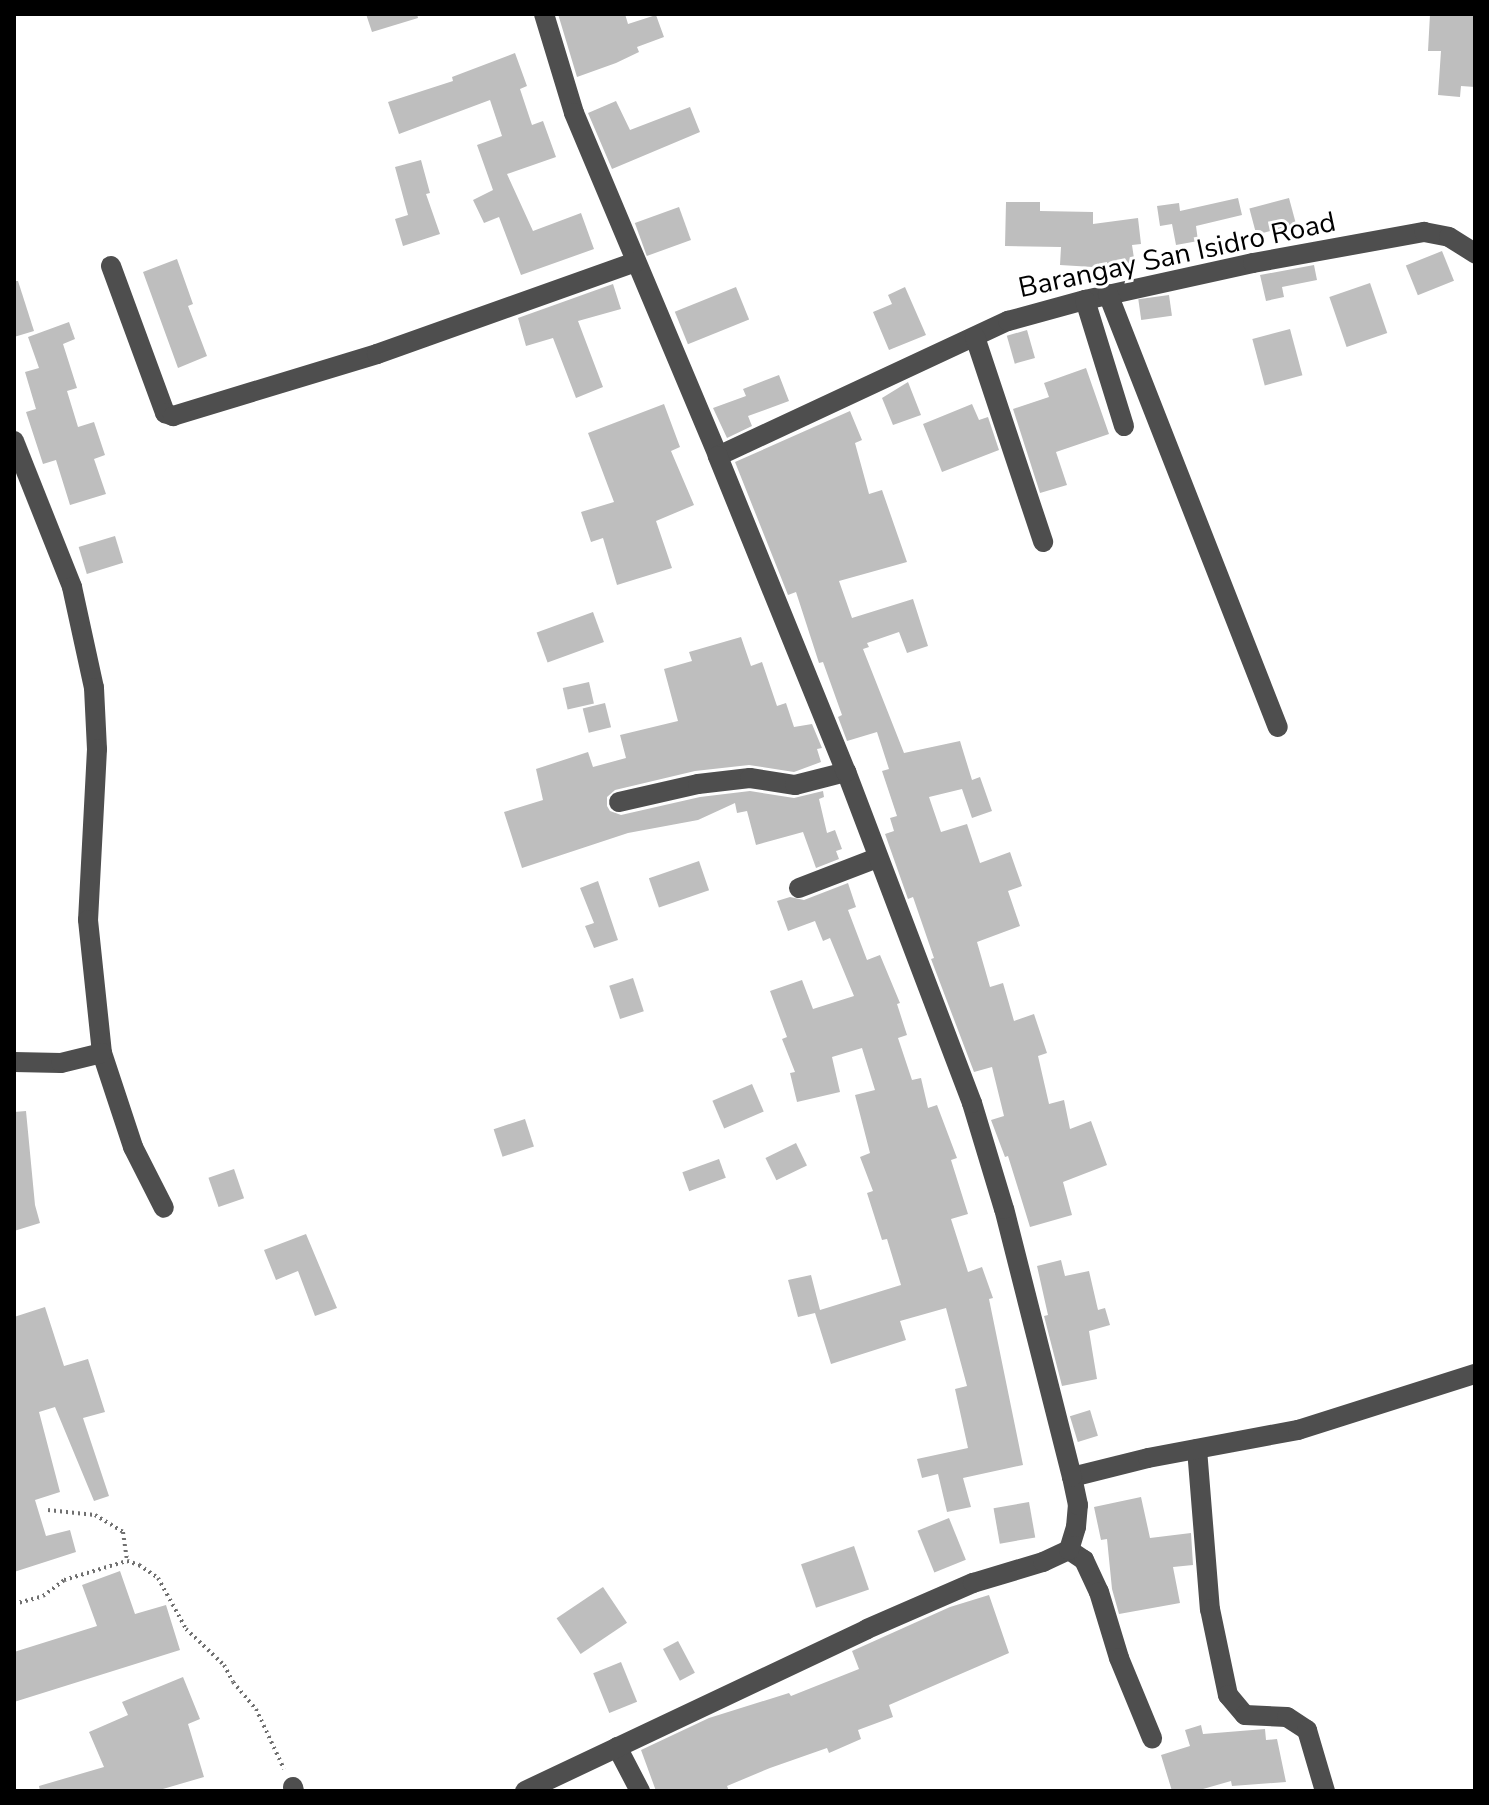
<!DOCTYPE html>
<style>
body{margin:0}
#map{position:relative;width:1489px;height:1805px;overflow:hidden;background:#fff;font-family:"Nunito Sans",sans-serif}
div>[style]{position:absolute}
.building>*{inset:0;background:#bebebe;transform-origin:0 0}
.path>*{height:4px;margin-top:-2px;transform-origin:0;background:repeating-linear-gradient(90deg,#707070 0 2px,transparent 0 6px)}
.minor>*{height:20px;margin:-10px;padding:0 10px;transform-origin:10px;border-radius:10px;background:#4e4e4e}
span{translate:-50% -50%;white-space:nowrap;text-align:center;line-height:1.15;-webkit-text-stroke:6px #fff;paint-order:stroke}
.street-label{font-size:28px;color:#000}
.frame{position:absolute;inset:0;border:16px solid #000;pointer-events:none}
</style>
<div id="map">
<div class="building">
<i style="clip-path:polygon(366px 14px,417px 14px,418px 18px,372px 32px)"></i>
<i style="clip-path:polygon(558px 14px,625px 14px,628px 24px,656px 15px,664px 37px,637px 47px,639px 52px,616px 63px,577px 77px)"></i>
<i style="clip-path:polygon(1430px 14px,1475px 14px,1475px 87px,1461px 86px,1460px 97px,1438px 95px,1441px 51px,1428px 51px)"></i>
<i style="clip-path:polygon(515px 53px,527px 86px,520px 89px,532px 125px,543px 121px,556px 157px,507px 174px,533px 231px,581px 213px,594px 249px,521px 275px,499px 217px,484px 223px,473px 200px,493px 190px,477px 145px,502px 136px,490px 100px,399px 134px,388px 102px,453px 81px,452px 77px)"></i>
<i style="clip-path:polygon(616px 101px,630px 130px,690px 107px,700px 132px,612px 169px,588px 113px)"></i>
<i style="clip-path:polygon(421px 160px,430px 193px,426px 194px,440px 234px,403px 246px,395px 219px,408px 215px,395px 167px)"></i>
<i style="clip-path:polygon(1238px 198px,1242px 215px,1196px 226px,1198px 241px,1176px 245px,1172px 224px,1160px 226px,1157px 206px,1179px 203px,1180px 211px)"></i>
<i style="left:1289px;top:198px;width:27px;height:41px;rotate:75deg"></i>
<i style="clip-path:polygon(1006px 202px,1040px 202px,1040px 211px,1093px 212px,1093px 224px,1138px 218px,1141px 244px,1132px 245px,1135px 265px,1109px 268px,1060px 265px,1061px 247px,1005px 246px)"></i>
<i style="left:679px;top:207px;width:35px;height:47px;rotate:70deg"></i>
<i style="left:1442px;top:251px;width:32px;height:39px;rotate:68deg"></i>
<i style="clip-path:polygon(177px 259px,193px 304px,188px 306px,207px 356px,178px 368px,143px 272px)"></i>
<i style="clip-path:polygon(1314px 265px,1317px 280px,1282px 287px,1284px 297px,1266px 301px,1260px 275px)"></i>
<i style="clip-path:polygon(14px 281px,18px 281px,34px 331px,14px 337px)"></i>
<i style="left:1370px;top:283px;width:53px;height:43px;rotate:71deg"></i>
<i style="clip-path:polygon(613px 284px,621px 309px,578px 321px,603px 387px,576px 398px,553px 338px,526px 346px,518px 318px)"></i>
<i style="left:736px;top:287px;width:35px;height:66px;rotate:68deg"></i>
<i style="clip-path:polygon(905px 287px,926px 335px,889px 350px,873px 312px,892px 304px,888px 295px)"></i>
<i style="left:1169px;top:295px;width:21px;height:31px;rotate:82deg"></i>
<i style="clip-path:polygon(69px 322px,75px 339px,63px 344px,77px 388px,67px 391px,78px 427px,94px 422px,105px 455px,94px 459px,106px 494px,70px 505px,56px 460px,43px 464px,26px 412px,36px 409px,25px 372px,39px 368px,28px 337px)"></i>
<i style="left:1290px;top:329px;width:48px;height:39px;rotate:75deg"></i>
<i style="left:1027px;top:330px;width:29px;height:21px;rotate:74deg"></i>
<i style="clip-path:polygon(1086px 368px,1109px 434px,1056px 452px,1067px 485px,1040px 493px,1013px 409px,1049px 397px,1044px 383px)"></i>
<i style="clip-path:polygon(779px 375px,789px 401px,748px 416px,752px 426px,727px 438px,713px 408px,746px 396px,743px 389px)"></i>
<i style="clip-path:polygon(908px 382px,921px 415px,893px 425px,882px 398px)"></i>
<i style="clip-path:polygon(664px 404px,680px 447px,671px 451px,694px 505px,656px 521px,672px 568px,617px 585px,603px 538px,591px 542px,581px 512px,614px 502px,588px 433px)"></i>
<i style="clip-path:polygon(972px 404px,979px 420px,988px 417px,999px 450px,942px 472px,923px 424px)"></i>
<i style="clip-path:polygon(850px 411px,862px 440px,855px 443px,869px 494px,882px 490px,907px 562px,839px 581px,852px 618px,913px 599px,928px 646px,907px 653px,899px 632px,867px 643px,869px 647px,863px 649px,904px 753px,960px 741px,972px 780px,980px 777px,992px 811px,972px 818px,962px 789px,929px 797px,941px 832px,967px 824px,980px 863px,1010px 852px,1022px 886px,1008px 891px,1020px 926px,977px 942px,990px 987px,1003px 983px,1014px 1021px,1034px 1014px,1047px 1053px,1038px 1056px,1049px 1104px,1064px 1100px,1070px 1129px,1091px 1121px,1107px 1165px,1063px 1182px,1072px 1215px,1030px 1227px,1008px 1156px,1005px 1157px,991px 1120px,1004px 1116px,992px 1067px,974px 1072px,931px 959px,934px 958px,913px 897px,908px 899px,885px 834px,894px 831px,890px 818px,897px 816px,882px 771px,889px 769px,877px 732px,847px 741px,838px 717px,842px 715px,823px 662px,819px 663px,796px 592px,788px 595px,735px 462px)"></i>
<i style="left:115px;top:536px;width:28px;height:38px;rotate:73deg"></i>
<i style="left:593px;top:612px;width:32px;height:60px;rotate:70deg"></i>
<i style="clip-path:polygon(741px 637px,751px 666px,762px 662px,777px 706px,786px 703px,794px 727px,812px 724px,822px 748px,817px 749px,821px 762px,794px 772px,749px 765px,695px 771px,615px 790px,607px 797px,607px 806px,610px 811px,621px 815px,700px 797px,750px 791px,794px 798px,823px 791px,824px 797px,819px 799px,827px 833px,835px 830px,842px 849px,836px 851px,839px 859px,816px 868px,803px 832px,756px 845px,747px 811px,737px 813px,735px 803px,698px 820px,628px 833px,522px 868px,504px 812px,543px 800px,536px 769px,588px 752px,593px 767px,626px 758px,620px 735px,678px 721px,664px 669px,692px 661px,689px 652px)"></i>
<i style="left:589px;top:682px;width:22px;height:27px;rotate:77deg"></i>
<i style="left:605px;top:703px;width:25px;height:23px;rotate:76deg"></i>
<i style="left:699px;top:861px;width:31px;height:53px;rotate:71deg"></i>
<i style="clip-path:polygon(598px 881px,618px 940px,594px 948px,585px 926px,594px 923px,580px 888px)"></i>
<i style="clip-path:polygon(848px 883px,856px 907px,848px 910px,867px 960px,880px 955px,900px 1003px,897px 1004px,907px 1035px,898px 1038px,912px 1080px,921px 1078px,928px 1108px,937px 1105px,957px 1158px,951px 1160px,968px 1214px,951px 1219px,968px 1272px,982px 1267px,993px 1298px,989px 1299px,1023px 1465px,963px 1478px,971px 1507px,947px 1512px,938px 1474px,922px 1478px,917px 1459px,968px 1448px,955px 1389px,967px 1386px,946px 1308px,900px 1321px,906px 1340px,831px 1364px,815px 1313px,798px 1317px,788px 1280px,811px 1275px,820px 1310px,901px 1285px,887px 1239px,882px 1240px,867px 1193px,873px 1191px,860px 1157px,870px 1153px,855px 1095px,875px 1090px,862px 1048px,832px 1057px,840px 1092px,797px 1102px,790px 1073px,795px 1072px,782px 1039px,787px 1037px,770px 991px,802px 980px,813px 1009px,854px 996px,830px 938px,823px 941px,815px 921px,788px 931px,777px 901px,790px 897px,804px 900px)"></i>
<i style="left:633px;top:978px;width:35px;height:25px;rotate:72deg"></i>
<i style="left:752px;top:1084px;width:30px;height:43px;rotate:67deg"></i>
<i style="clip-path:polygon(26px 1111px,35px 1205px,40px 1223px,14px 1231px,14px 1112px)"></i>
<i style="left:525px;top:1119px;width:29px;height:33px;rotate:72deg"></i>
<i style="left:796px;top:1143px;width:25px;height:34px;rotate:64deg"></i>
<i style="left:719px;top:1159px;width:20px;height:39px;rotate:70deg"></i>
<i style="left:234px;top:1169px;width:31px;height:27px;rotate:71deg"></i>
<i style="clip-path:polygon(306px 1234px,337px 1308px,315px 1316px,298px 1271px,276px 1280px,264px 1250px)"></i>
<i style="clip-path:polygon(1061px 1260px,1065px 1276px,1089px 1271px,1098px 1310px,1105px 1308px,1110px 1325px,1089px 1331px,1097px 1379px,1062px 1386px,1044px 1316px,1048px 1315px,1037px 1266px)"></i>
<i style="clip-path:polygon(45px 1307px,64px 1366px,88px 1359px,105px 1412px,83px 1418px,109px 1496px,94px 1501px,55px 1407px,39px 1412px,60px 1492px,35px 1500px,46px 1536px,70px 1530px,76px 1552px,14px 1572px,14px 1317px)"></i>
<i style="left:1090px;top:1410px;width:27px;height:21px;rotate:73deg"></i>
<i style="clip-path:polygon(1141px 1497px,1150px 1538px,1191px 1533px,1193px 1565px,1173px 1567px,1180px 1603px,1119px 1614px,1112px 1589px,1107px 1539px,1101px 1540px,1094px 1507px)"></i>
<i style="left:1029px;top:1502px;width:36px;height:36px;rotate:80deg"></i>
<i style="left:949px;top:1518px;width:45px;height:34px;rotate:68deg"></i>
<i style="left:854px;top:1546px;width:46px;height:56px;rotate:71deg"></i>
<i style="clip-path:polygon(120px 1571px,135px 1614px,166px 1605px,180px 1650px,14px 1702px,14px 1652px,97px 1626px,82px 1585px)"></i>
<i style="left:603px;top:1587px;width:43px;height:56px;rotate:56deg"></i>
<i style="clip-path:polygon(989px 1595px,1009px 1653px,889px 1705px,893px 1717px,858px 1730px,861px 1739px,829px 1753px,827px 1748px,770px 1768px,727px 1786px,729px 1791px,656px 1791px,641px 1750px,709px 1718px,789px 1693px,791px 1696px,859px 1669px,852px 1651px,950px 1607px)"></i>
<i style="left:678px;top:1641px;width:36px;height:17px;rotate:62deg"></i>
<i style="left:621px;top:1662px;width:43px;height:30px;rotate:68deg"></i>
<i style="clip-path:polygon(183px 1677px,200px 1719px,188px 1724px,204px 1777px,156px 1791px,40px 1791px,39px 1786px,104px 1767px,89px 1732px,128px 1715px,122px 1702px)"></i>
<i style="clip-path:polygon(1201px 1725px,1203px 1734px,1265px 1729px,1266px 1740px,1277px 1739px,1286px 1782px,1232px 1786px,1231px 1781px,1196px 1791px,1172px 1791px,1161px 1755px,1190px 1746px,1185px 1730px)"></i>
</div>
<div class="path">
<i style="left:48px;top:1510px;width:47px;rotate:6.1deg"></i>
<i style="left:95px;top:1515px;width:33px;rotate:31deg"></i>
<i style="left:123px;top:1532px;width:29px;rotate:82deg"></i>
<i style="left:14px;top:1604px;width:30px;rotate:-15deg"></i>
<i style="left:43px;top:1596px;width:26px;rotate:-37deg"></i>
<i style="left:64px;top:1580px;width:66px;rotate:-16.8deg"></i>
<i style="left:127px;top:1561px;width:13px;rotate:18deg"></i>
<i style="left:139px;top:1565px;width:23px;rotate:34deg"></i>
<i style="left:158px;top:1578px;width:58px;rotate:61.2deg"></i>
<i style="left:186px;top:1629px;width:52px;rotate:43.5deg"></i>
<i style="left:224px;top:1665px;width:19px;rotate:62deg"></i>
<i style="left:233px;top:1682px;width:35px;rotate:50deg"></i>
<i style="left:256px;top:1709px;width:66px;rotate:65deg"></i>
</div>
<div class="minor">
<i style="left:544px;top:14px;width:103px;rotate:73.1deg"></i>
<i style="left:574px;top:113px;width:372px;rotate:67.2deg"></i>
<i style="left:718px;top:456px;width:320px;rotate:-25deg"></i>
<i style="left:1008px;top:321px;width:80px;rotate:-15.3deg"></i>
<i style="left:1085px;top:300px;width:172px;rotate:-12.4deg"></i>
<i style="left:1253px;top:263px;width:174px;rotate:-10.3deg"></i>
<i style="left:1424px;top:232px;width:25px;rotate:11deg"></i>
<i style="left:1449px;top:237px;width:31px;rotate:32deg"></i>
<i style="left:111px;top:266px;width:157px;rotate:69.8deg"></i>
<i style="left:165px;top:413px;width:9px;rotate:21deg"></i>
<i style="left:173px;top:416px;width:213px;rotate:-16.9deg"></i>
<i style="left:377px;top:354px;width:275px;rotate:-19.6deg"></i>
<i style="left:1108px;top:294px;width:465px;rotate:68.6deg"></i>
<i style="left:1085px;top:300px;width:132px;rotate:72.8deg"></i>
<i style="left:975px;top:337px;width:216px;rotate:71.6deg"></i>
<i style="left:14px;top:441px;width:157px;rotate:68.3deg"></i>
<i style="left:72px;top:587px;width:103px;rotate:77.7deg"></i>
<i style="left:94px;top:688px;width:61px;rotate:87.2deg"></i>
<i style="left:97px;top:749px;width:171px;rotate:93deg"></i>
<i style="left:88px;top:920px;width:134px;rotate:84deg"></i>
<i style="left:102px;top:1053px;width:99px;rotate:71.7deg"></i>
<i style="left:133px;top:1147px;width:68px;rotate:63.1deg"></i>
<i style="left:619px;top:802px;width:81px;rotate:-12.8deg"></i>
<i style="left:698px;top:784px;width:52px;rotate:-6.6deg"></i>
<i style="left:750px;top:778px;width:46px;rotate:8.8deg"></i>
<i style="left:795px;top:785px;width:53px;rotate:-14.3deg"></i>
<i style="left:799px;top:888px;width:84px;rotate:-21deg"></i>
<i style="left:14px;top:1062px;width:47px;rotate:1.2deg"></i>
<i style="left:61px;top:1063px;width:42px;rotate:-13.7deg"></i>
<i style="left:1197px;top:1449px;width:161px;rotate:85.4deg"></i>
<i style="left:1210px;top:1609px;width:88px;rotate:78.2deg"></i>
<i style="left:1228px;top:1695px;width:26px;rotate:50deg"></i>
<i style="left:1245px;top:1715px;width:42px;rotate:2.7deg"></i>
<i style="left:1287px;top:1717px;width:24px;rotate:33deg"></i>
<i style="left:1307px;top:1730px;width:64px;rotate:73.6deg"></i>
<i style="left:1072px;top:1477px;width:78px;rotate:-14deg"></i>
<i style="left:1148px;top:1458px;width:153px;rotate:-10.6deg"></i>
<i style="left:1298px;top:1430px;width:186px;rotate:-17.6deg"></i>
<i style="left:1069px;top:1550px;width:18px;rotate:34deg"></i>
<i style="left:1084px;top:1560px;width:35px;rotate:65deg"></i>
<i style="left:1099px;top:1592px;width:69px;rotate:73.1deg"></i>
<i style="left:1119px;top:1658px;width:87px;rotate:67.6deg"></i>
<i style="left:617px;top:1747px;width:50px;rotate:62.4deg"></i>
<i style="left:293px;top:1787px;width:4px;rotate:76deg"></i>
<i style="left:525px;top:1791px;width:378px;rotate:-25.3deg"></i>
<i style="left:867px;top:1629px;width:116px;rotate:-23.5deg"></i>
<i style="left:973px;top:1583px;width:73px;rotate:-16.7deg"></i>
<i style="left:1043px;top:1562px;width:29px;rotate:-25deg"></i>
<i style="left:1069px;top:1550px;width:24px;rotate:-73deg"></i>
<i style="left:1076px;top:1527px;width:22px;rotate:-85deg"></i>
<i style="left:1078px;top:1505px;width:29px;rotate:-102deg"></i>
<i style="left:1072px;top:1477px;width:276px;rotate:-104.2deg"></i>
<i style="left:1004px;top:1209px;width:111px;rotate:-106.8deg"></i>
<i style="left:972px;top:1103px;width:354px;rotate:-110.8deg"></i>
<i style="left:846px;top:772px;width:341px;rotate:-112.1deg"></i>
</div>
<div class="street-label">
<span style="left:1177px;top:255px;rotate:-12deg">Barangay San Isidro Road</span>
</div>
<div class="frame"></div>
</div>
